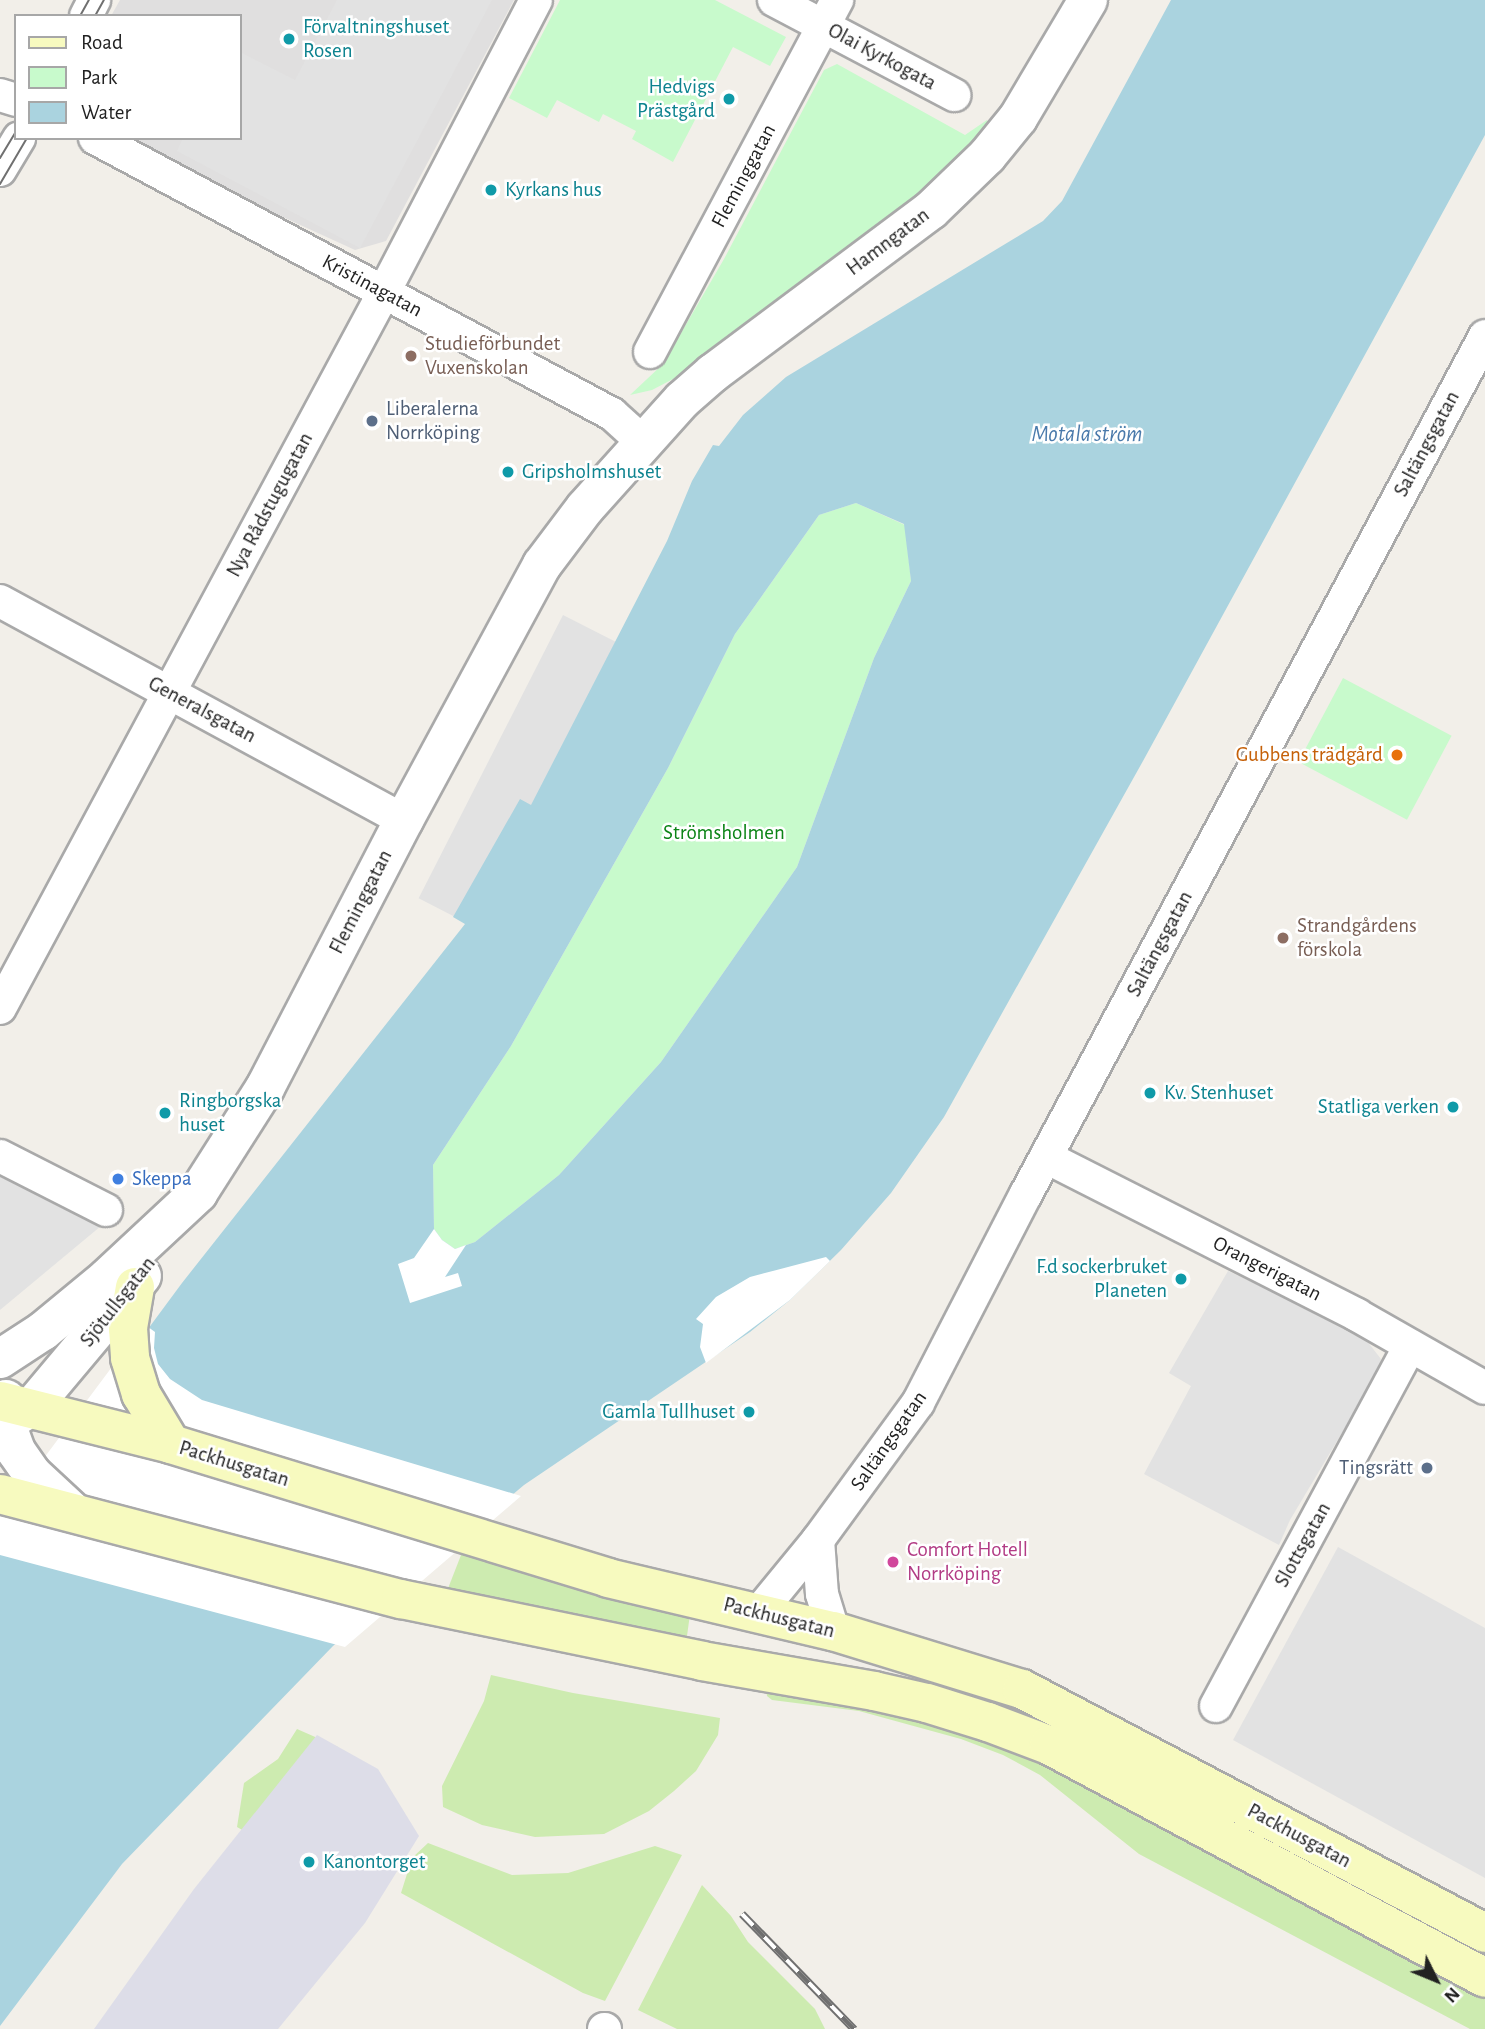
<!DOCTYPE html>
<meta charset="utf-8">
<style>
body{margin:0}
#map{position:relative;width:1485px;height:2029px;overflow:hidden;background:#f2efe9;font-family:"Alegreya Sans",sans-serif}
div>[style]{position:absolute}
.residential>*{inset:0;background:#e0dfdf}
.grass>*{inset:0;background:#cdebb0}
.park>*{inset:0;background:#c8facc;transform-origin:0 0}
.parking>*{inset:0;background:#e2e2e2;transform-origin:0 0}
.plaza>*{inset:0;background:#dddde8}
.water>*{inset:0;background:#aad3df}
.pier>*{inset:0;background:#fff}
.roads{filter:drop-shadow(2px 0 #a9a9a9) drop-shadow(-2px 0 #a9a9a9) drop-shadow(0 2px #a9a9a9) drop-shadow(0 -2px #a9a9a9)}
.minor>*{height:32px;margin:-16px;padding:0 16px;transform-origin:16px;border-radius:16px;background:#fff}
.tertiary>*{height:38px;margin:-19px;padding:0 19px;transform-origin:19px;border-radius:19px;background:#fff}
.secondary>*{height:38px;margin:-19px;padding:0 19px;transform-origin:19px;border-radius:19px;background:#f7fabf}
.tram>*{height:2px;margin:-1px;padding:0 1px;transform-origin:1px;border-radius:1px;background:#707070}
.rail>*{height:8px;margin-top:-4px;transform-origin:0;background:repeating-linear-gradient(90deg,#fff 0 16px,#707070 0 32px);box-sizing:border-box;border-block:2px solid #707070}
.dots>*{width:19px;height:19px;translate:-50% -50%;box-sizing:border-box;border:4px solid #fff;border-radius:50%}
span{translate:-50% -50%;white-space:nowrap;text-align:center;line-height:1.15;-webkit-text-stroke:5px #fff;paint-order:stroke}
.culture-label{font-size:21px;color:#0d838f}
.left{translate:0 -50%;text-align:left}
.right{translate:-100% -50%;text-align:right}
.street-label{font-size:21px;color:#222}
.education-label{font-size:21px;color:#785e54}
.service-label{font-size:21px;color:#4e5e75}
.food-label{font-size:21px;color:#c56008}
.park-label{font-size:21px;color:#0c8416}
.shop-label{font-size:21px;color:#366cbe}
.hotel-label{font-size:21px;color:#b23c85}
.water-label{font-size:23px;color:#4a7aab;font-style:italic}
.legend{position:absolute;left:14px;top:14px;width:228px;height:126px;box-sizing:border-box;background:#fff;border:2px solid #a7a7a7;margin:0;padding:9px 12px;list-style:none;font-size:21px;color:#222}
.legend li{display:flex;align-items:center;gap:14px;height:35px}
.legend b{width:35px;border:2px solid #a7a7a7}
.north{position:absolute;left:1401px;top:1945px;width:70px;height:70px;-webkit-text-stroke:5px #fff;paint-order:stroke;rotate:133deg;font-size:19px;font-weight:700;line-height:28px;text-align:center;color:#222}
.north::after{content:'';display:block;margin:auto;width:24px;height:32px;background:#222;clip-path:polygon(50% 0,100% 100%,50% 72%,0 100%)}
</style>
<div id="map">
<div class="residential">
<i style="clip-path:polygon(120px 0,514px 0,386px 241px,355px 250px,111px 138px,240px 138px,240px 16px,111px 16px)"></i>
</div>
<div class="grass">
<i style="clip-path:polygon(463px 1550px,690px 1614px,687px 1636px,580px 1622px,447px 1591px)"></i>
<i style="clip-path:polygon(491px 1675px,573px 1693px,720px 1718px,718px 1735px,696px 1771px,674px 1791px,649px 1811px,604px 1834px,535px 1837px,482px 1825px,443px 1807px,442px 1786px,484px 1701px)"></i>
<i style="clip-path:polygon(766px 1689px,803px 1693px,944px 1724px,1047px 1764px,1485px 1997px,1485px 2029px,1470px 2029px,1139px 1854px,1040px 1775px,1003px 1755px,961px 1739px,859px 1711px,772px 1700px,767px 1696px)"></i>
<i style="clip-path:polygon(297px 1729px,338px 1747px,251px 1835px,237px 1827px,244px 1783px,278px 1759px)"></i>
<i style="clip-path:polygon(428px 1843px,512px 1875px,568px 1873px,655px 1846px,682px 1855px,605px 2001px,583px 1993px,401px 1893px,412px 1858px)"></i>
<i style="clip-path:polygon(702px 1885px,731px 1916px,748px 1942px,815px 2009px,825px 2029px,677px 2029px,638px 2010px)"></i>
</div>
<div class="park">
<i style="clip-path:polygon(560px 0,715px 0,786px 37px,770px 66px,733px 47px,673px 162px,632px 139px,636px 131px,603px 114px,599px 122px,557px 100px,547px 118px,509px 98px)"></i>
<i style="clip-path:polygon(837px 64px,965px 135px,987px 120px,989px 124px,964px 154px,924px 190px,675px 378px,652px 390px,630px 395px,663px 364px,724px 259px,824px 70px)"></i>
<i style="clip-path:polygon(856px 503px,905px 525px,911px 581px,874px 658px,797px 867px,661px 1062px,559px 1175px,475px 1242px,455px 1249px,442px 1240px,434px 1229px,433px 1165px,511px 1046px,668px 768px,735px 634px,819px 515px)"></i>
<i style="left:1343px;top:678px;width:123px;height:95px;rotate:28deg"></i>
</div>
<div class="parking">
<i style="clip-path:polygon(337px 0,492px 0,360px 248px,177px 151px,183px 138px,240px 138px,240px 52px,295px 80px)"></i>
<i style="left:563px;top:615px;width:59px;height:318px;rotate:27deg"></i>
<i style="clip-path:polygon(0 1165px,107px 1221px,0 1310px)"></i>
<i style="clip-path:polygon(1228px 1271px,1339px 1322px,1367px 1341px,1381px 1359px,1377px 1374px,1290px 1520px,1279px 1545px,1144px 1474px,1191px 1386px,1169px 1373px)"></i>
<i style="clip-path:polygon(1338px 1547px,1485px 1628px,1485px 1878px,1233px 1740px)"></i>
</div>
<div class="plaza">
<i style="clip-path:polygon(317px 1735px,378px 1769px,419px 1836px,365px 1923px,278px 2029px,94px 2029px,194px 1889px)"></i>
</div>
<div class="water">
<i style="clip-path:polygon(evenodd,1171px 0,1485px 0,1485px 135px,1143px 761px,944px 1117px,891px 1193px,841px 1250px,790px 1300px,750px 1332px,524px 1485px,333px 1646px,122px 1864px,0 2026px,0 1529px,182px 1283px,465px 924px,453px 917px,520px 799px,531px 805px,667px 541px,692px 481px,713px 445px,719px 446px,743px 415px,786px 377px,1043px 221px,1062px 201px,1171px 0,856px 503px,904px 524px,911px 581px,874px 658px,797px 867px,661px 1062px,559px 1175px,475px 1242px,455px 1249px,442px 1240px,434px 1229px,433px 1165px,511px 1046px,668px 768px,735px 634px,819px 515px,856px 503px)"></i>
</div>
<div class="pier">
<i style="clip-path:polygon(434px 1229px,442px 1240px,455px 1249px,466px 1245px,445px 1277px,458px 1273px,462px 1286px,410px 1303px,398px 1264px,414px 1258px)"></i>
<i style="clip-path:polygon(826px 1257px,830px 1261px,790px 1300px,706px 1363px,700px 1347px,703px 1324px,696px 1319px,716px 1297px,750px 1277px)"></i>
<i style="clip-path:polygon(144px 1324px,155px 1332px,154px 1348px,158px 1364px,170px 1379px,202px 1400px,521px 1496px,345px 1647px,0 1555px,0 1517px)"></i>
</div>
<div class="roads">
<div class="minor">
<i style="left:774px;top:0;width:204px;rotate:27.8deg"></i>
<i style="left:86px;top:16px;width:18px;rotate:-63deg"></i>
<i style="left:0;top:95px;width:17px;rotate:17deg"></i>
<i style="left:95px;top:138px;width:586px;rotate:28.1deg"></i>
<i style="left:612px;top:414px;width:43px;rotate:42.2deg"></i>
<i style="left:0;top:170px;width:37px;rotate:-59deg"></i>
<i style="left:650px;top:352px;width:399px;rotate:-62deg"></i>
<i style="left:0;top:601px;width:460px;rotate:28.5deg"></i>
<i style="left:0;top:1008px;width:812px;rotate:-61.79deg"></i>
<i style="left:384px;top:292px;width:329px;rotate:-62.5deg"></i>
<i style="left:0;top:1156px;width:119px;rotate:27deg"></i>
<i style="left:1046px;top:1157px;width:349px;rotate:26.9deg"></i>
<i style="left:1357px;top:1315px;width:147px;rotate:29.7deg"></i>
<i style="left:818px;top:1540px;width:54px;rotate:85.8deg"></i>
<i style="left:822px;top:1594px;width:39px;rotate:73deg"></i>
<i style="left:759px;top:1612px;width:93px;rotate:-50.7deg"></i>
<i style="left:818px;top:1540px;width:170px;rotate:-53.9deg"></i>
<i style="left:918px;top:1403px;width:235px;rotate:-62.7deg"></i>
<i style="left:1026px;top:1194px;width:973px;rotate:-61.85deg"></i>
<i style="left:1216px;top:1706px;width:409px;rotate:-61.7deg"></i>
<i style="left:604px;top:2029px;width:1px"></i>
</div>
<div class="tertiary">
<i style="left:0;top:1359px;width:51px;rotate:-33.1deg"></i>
<i style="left:43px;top:1331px;width:83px;rotate:-39.6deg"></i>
<i style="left:107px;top:1278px;width:125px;rotate:-43deg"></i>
<i style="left:198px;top:1193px;width:125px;rotate:-57.5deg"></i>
<i style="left:265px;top:1088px;width:302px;rotate:-62.6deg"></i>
<i style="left:404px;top:820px;width:290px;rotate:-61.6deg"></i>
<i style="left:542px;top:565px;width:71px;rotate:-53deg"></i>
<i style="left:585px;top:508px;width:145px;rotate:-48.1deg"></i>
<i style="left:682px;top:400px;width:41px;rotate:-41.1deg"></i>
<i style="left:713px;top:373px;width:272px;rotate:-36.8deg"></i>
<i style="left:931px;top:210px;width:78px;rotate:-44deg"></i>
<i style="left:987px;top:156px;width:49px;rotate:-50.8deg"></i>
<i style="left:1018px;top:118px;width:137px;rotate:-59.3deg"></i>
<i style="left:6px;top:1399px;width:24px;rotate:90deg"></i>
<i style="left:6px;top:1423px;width:30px;rotate:70deg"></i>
<i style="left:16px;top:1451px;width:28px;rotate:55deg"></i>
<i style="left:32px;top:1474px;width:54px;rotate:42.8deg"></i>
<i style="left:0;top:1426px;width:37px;rotate:-31deg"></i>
<i style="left:32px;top:1407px;width:171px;rotate:-50deg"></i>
</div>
<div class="secondary">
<i style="left:135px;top:1287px;width:42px;rotate:99.7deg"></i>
<i style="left:128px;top:1328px;width:30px;rotate:86deg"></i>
<i style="left:130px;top:1358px;width:38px;rotate:73deg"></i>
<i style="left:141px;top:1394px;width:58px;rotate:59deg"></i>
<i style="left:0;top:1401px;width:176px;rotate:14.1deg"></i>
<i style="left:171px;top:1444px;width:457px;rotate:17deg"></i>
<i style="left:608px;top:1578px;width:231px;rotate:13.3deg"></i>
<i style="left:833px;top:1631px;width:198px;rotate:17.1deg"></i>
<i style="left:1022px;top:1689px;width:523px;rotate:27.79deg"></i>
<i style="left:0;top:1494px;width:415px;rotate:14.7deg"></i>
<i style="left:401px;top:1599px;width:307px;rotate:11.6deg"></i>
<i style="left:702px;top:1661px;width:175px;rotate:9.9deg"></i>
<i style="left:874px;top:1691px;width:54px;rotate:12.8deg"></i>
<i style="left:927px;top:1703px;width:64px;rotate:17.3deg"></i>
<i style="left:988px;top:1722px;width:65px;rotate:20.7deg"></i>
<i style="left:1049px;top:1745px;width:494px;rotate:28.1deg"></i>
</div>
</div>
<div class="tram">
<i style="left:80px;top:16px;width:18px;rotate:-61deg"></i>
<i style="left:95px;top:16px;width:18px;rotate:-61deg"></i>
<i style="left:0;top:158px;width:31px;rotate:-59deg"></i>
<i style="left:0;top:184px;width:53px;rotate:-59.6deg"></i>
</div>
<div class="rail">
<i style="left:742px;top:1914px;width:161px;rotate:45.8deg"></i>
</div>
<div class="dots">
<i style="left:289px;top:39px;background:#0f9aa8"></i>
<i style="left:729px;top:99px;background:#0f9aa8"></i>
<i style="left:491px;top:190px;background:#0f9aa8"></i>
<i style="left:411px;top:356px;background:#8d6e63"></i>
<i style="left:372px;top:421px;background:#5c6f8a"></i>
<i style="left:508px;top:472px;background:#0f9aa8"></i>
<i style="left:1397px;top:755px;background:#e8710a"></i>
<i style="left:1283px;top:938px;background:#8d6e63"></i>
<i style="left:1150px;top:1093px;background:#0f9aa8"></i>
<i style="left:1453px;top:1107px;background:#0f9aa8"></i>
<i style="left:165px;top:1113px;background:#0f9aa8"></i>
<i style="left:118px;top:1179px;background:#3f7fe0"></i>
<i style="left:1181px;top:1279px;background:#0f9aa8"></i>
<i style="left:749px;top:1412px;background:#0f9aa8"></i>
<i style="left:1427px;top:1468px;background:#5c6f8a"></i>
<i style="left:893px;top:1562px;background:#d1479c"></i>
<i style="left:309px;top:1862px;background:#0f9aa8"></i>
</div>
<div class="culture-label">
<span class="left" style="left:303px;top:39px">Förvaltningshuset<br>Rosen</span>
<span class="right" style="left:715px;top:99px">Hedvigs<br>Prästgård</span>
<span class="left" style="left:505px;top:190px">Kyrkans hus</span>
<span class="left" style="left:522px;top:472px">Gripsholmshuset</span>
<span class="left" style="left:1164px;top:1093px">Kv. Stenhuset</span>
<span class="left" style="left:179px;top:1113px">Ringborgska<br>huset</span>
<span class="right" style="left:1439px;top:1107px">Statliga verken</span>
<span class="right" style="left:1167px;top:1279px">F.d sockerbruket<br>Planeten</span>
<span class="right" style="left:735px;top:1412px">Gamla Tullhuset</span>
<span class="left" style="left:323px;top:1862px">Kanontorget</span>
</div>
<div class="street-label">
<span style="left:882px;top:57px;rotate:28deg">Olai Kyrkogata</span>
<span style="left:744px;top:176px;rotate:-62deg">Fleminggatan</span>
<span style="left:888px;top:242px;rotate:-37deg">Hamngatan</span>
<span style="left:372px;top:286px;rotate:28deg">Kristinagatan</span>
<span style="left:1427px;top:444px;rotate:-62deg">Saltängsgatan</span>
<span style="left:270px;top:505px;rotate:-62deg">Nya Rådstugugatan</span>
<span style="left:202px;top:710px;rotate:28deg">Generalsgatan</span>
<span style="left:361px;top:902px;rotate:-63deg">Fleminggatan</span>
<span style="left:1160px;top:944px;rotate:-62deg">Saltängsgatan</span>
<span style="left:1267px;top:1269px;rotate:27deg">Orangerigatan</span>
<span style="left:118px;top:1302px;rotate:-52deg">Sjötullsgatan</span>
<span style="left:889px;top:1441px;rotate:-55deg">Saltängsgatan</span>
<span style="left:234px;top:1464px;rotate:17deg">Packhusgatan</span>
<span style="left:1303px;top:1545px;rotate:-61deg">Slottsgatan</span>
<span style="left:779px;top:1618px;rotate:14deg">Packhusgatan</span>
<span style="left:1299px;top:1836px;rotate:28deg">Packhusgatan</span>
</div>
<div class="education-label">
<span class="left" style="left:425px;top:356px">Studieförbundet<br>Vuxenskolan</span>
<span class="left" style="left:1297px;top:938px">Strandgårdens<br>förskola</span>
</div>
<div class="service-label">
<span class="left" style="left:386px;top:421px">Liberalerna<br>Norrköping</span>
<span class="right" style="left:1413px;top:1468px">Tingsrätt</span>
</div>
<div class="food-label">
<span class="right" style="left:1383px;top:755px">Gubbens trädgård</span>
</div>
<div class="park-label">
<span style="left:724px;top:833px">Strömsholmen</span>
</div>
<div class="shop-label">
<span class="left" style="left:132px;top:1179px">Skeppa</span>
</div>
<div class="hotel-label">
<span class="left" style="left:907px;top:1562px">Comfort Hotell<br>Norrköping</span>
</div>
<div class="water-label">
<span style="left:1087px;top:435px">Motala ström</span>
</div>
<ul class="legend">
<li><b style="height:9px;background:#f7fabf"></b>Road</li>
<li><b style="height:19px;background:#c8facc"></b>Park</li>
<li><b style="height:19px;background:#aad3df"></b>Water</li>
</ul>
<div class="north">N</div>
</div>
